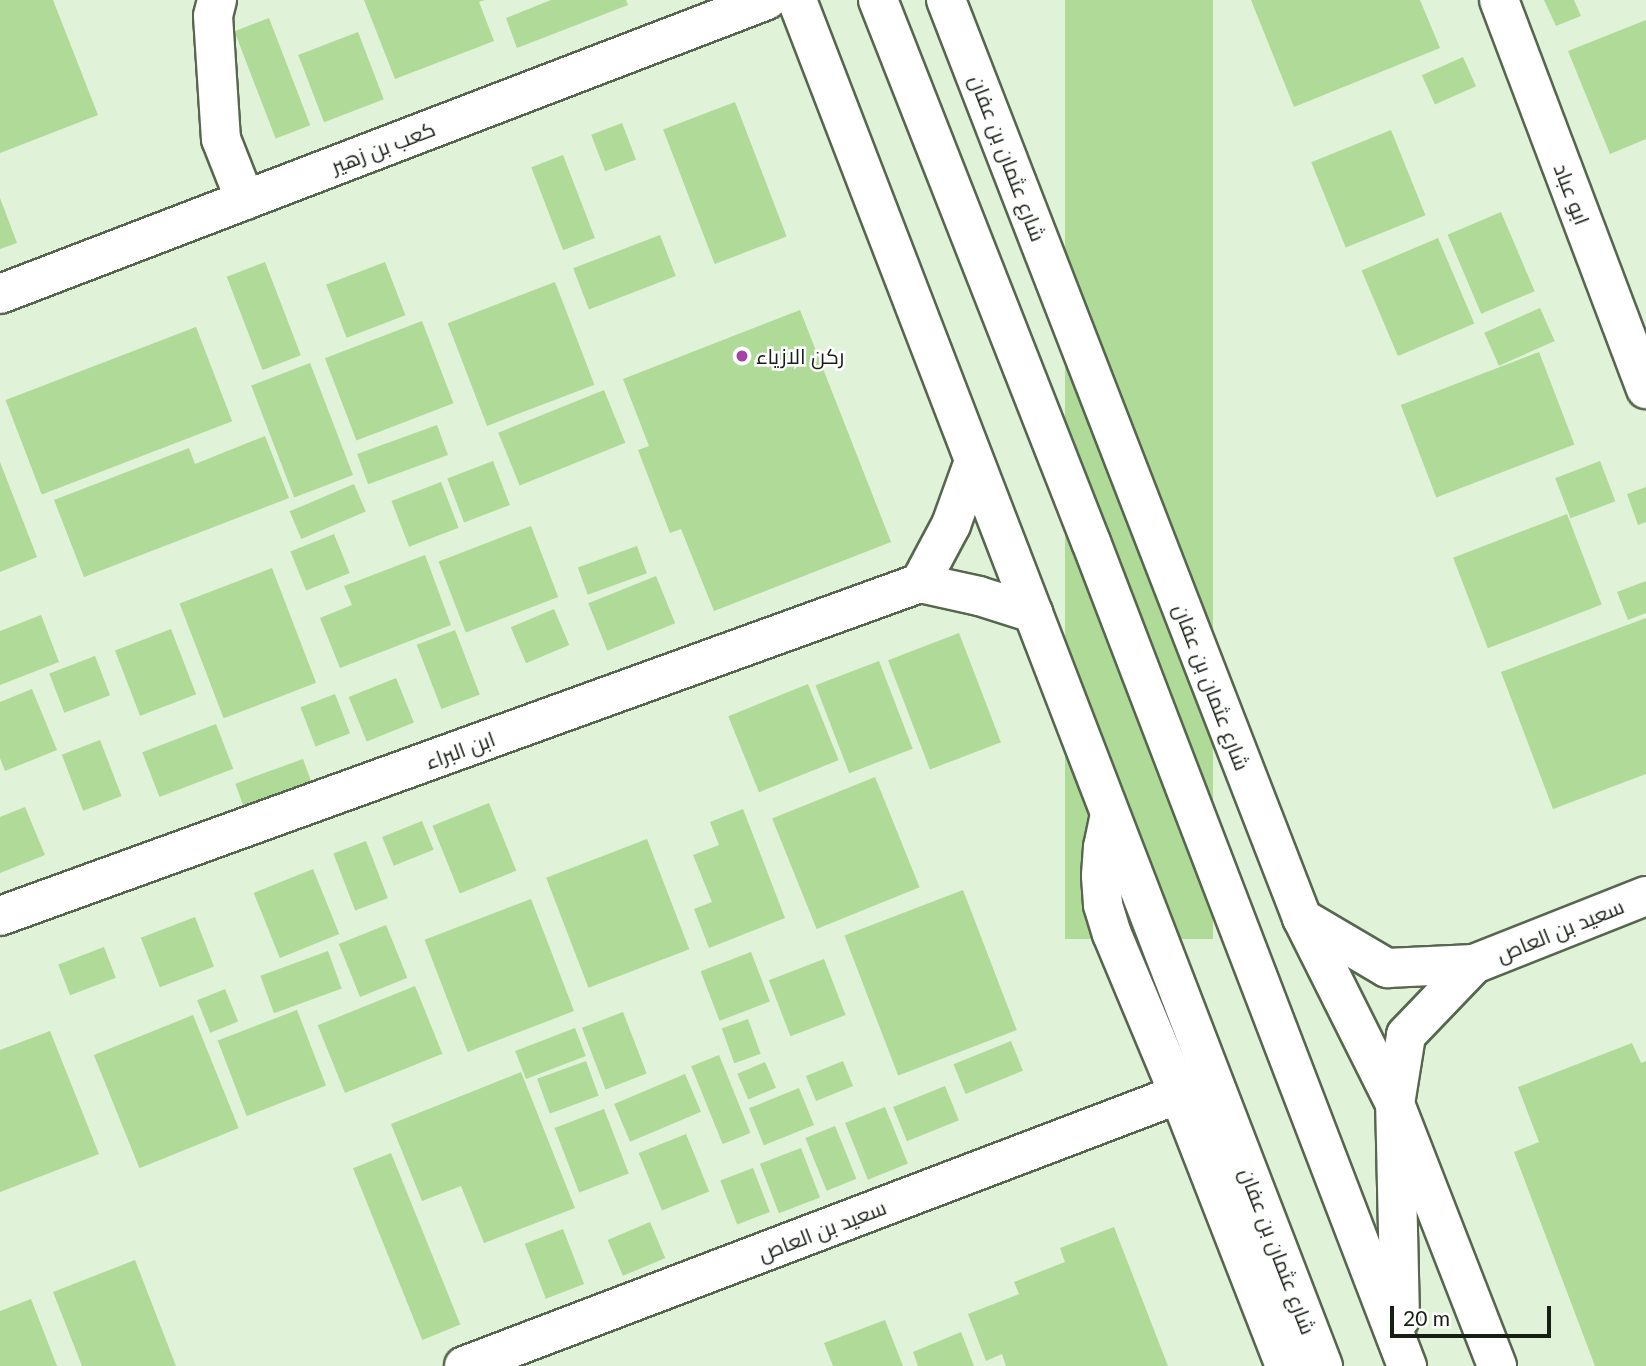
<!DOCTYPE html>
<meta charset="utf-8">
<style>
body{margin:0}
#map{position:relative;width:1646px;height:1366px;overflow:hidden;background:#e0f2d7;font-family:Lato,Cairo,sans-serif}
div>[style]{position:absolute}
.building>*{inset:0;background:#afda97;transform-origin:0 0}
.roads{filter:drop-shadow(2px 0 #57674f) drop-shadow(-2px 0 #57674f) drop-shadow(0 2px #57674f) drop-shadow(0 -2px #57674f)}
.minor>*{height:38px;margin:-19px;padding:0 19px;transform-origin:19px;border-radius:19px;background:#fff}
.dots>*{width:19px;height:19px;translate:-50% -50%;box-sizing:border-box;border:4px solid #fff;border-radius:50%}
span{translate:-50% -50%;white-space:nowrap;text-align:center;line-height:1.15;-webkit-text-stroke:5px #fff;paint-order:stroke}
.street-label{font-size:21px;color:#171e14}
.poi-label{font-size:21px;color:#171e14}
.left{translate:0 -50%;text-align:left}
.scale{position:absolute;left:1390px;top:1306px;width:161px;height:32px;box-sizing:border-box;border:4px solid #171e14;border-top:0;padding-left:9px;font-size:21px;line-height:24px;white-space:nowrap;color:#171e14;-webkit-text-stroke:5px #fff;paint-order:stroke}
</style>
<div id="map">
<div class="building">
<i style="clip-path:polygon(0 0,53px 0,98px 115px,0 153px)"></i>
<i style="clip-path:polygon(364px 0,485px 0,479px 2px,494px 41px,395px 79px)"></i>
<i style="clip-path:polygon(551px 0,626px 0,628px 5px,517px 48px,506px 18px)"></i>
<i style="left:1065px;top:0;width:148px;height:939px"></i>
<i style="clip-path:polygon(1251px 0,1420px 0,1440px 48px,1294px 107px)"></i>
<i style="clip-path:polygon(1544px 0,1574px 0,1581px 16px,1556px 26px)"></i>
<i style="left:269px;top:18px;width:115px;height:37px;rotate:69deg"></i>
<i style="clip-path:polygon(1646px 20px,1646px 139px,1610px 154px,1568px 51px)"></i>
<i style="left:358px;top:32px;width:72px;height:64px;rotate:69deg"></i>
<i style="left:1463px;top:57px;width:32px;height:45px;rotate:66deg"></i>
<i style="left:735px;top:102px;width:144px;height:77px;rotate:69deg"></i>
<i style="left:622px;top:123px;width:39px;height:33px;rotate:69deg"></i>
<i style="left:1391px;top:130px;width:92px;height:86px;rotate:68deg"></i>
<i style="left:563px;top:155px;width:89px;height:34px;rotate:69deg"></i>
<i style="clip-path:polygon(0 198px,17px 243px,0 249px)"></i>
<i style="left:1501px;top:212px;width:86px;height:58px;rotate:67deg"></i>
<i style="left:660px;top:235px;width:44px;height:93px;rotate:69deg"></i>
<i style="left:1438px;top:238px;width:93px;height:83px;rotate:67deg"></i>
<i style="left:265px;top:262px;width:100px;height:41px;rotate:69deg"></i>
<i style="left:385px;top:262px;width:57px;height:63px;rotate:69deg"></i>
<i style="left:555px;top:282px;width:110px;height:115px;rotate:69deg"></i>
<i style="left:1540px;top:308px;width:36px;height:61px;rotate:66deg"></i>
<i style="clip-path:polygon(800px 310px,891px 542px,714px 611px,681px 529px,670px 533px,638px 450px,649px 446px,623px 379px)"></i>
<i style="left:422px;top:321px;width:88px;height:104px;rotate:69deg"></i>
<i style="left:196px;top:327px;width:101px;height:204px;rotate:69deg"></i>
<i style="left:1539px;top:352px;width:99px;height:148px;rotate:69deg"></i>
<i style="left:310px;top:363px;width:120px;height:63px;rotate:69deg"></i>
<i style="left:604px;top:390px;width:57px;height:114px;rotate:68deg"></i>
<i style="left:437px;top:425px;width:32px;height:85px;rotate:70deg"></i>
<i style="clip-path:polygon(265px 436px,289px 498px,84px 577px,54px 500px,189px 448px,195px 464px)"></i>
<i style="left:493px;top:461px;width:47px;height:49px;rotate:69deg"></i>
<i style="left:1600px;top:461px;width:43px;height:48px;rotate:69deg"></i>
<i style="clip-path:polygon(0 462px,37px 557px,0 572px)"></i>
<i style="left:441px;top:482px;width:49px;height:53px;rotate:69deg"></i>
<i style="left:354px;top:484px;width:30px;height:70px;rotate:67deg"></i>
<i style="clip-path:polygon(1646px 487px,1646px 522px,1638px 525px,1627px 494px)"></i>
<i style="left:1567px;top:514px;width:97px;height:122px;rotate:69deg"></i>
<i style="left:531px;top:526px;width:76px;height:99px;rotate:69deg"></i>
<i style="left:334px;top:534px;width:42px;height:47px;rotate:68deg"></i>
<i style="left:637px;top:546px;width:29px;height:63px;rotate:70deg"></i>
<i style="clip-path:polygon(425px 555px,451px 625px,340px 668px,320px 618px,352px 605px,344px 586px)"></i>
<i style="left:272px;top:568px;width:123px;height:99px;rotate:69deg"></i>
<i style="left:656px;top:576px;width:51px;height:73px;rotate:68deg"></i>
<i style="clip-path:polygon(1646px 581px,1646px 613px,1628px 620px,1617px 592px)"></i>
<i style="left:554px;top:609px;width:39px;height:47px;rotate:67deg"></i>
<i style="clip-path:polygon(41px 615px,59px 662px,0 685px,0 631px)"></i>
<i style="clip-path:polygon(1646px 618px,1646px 774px,1553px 809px,1501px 672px)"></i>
<i style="left:171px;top:629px;width:70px;height:60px;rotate:69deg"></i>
<i style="left:455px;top:630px;width:69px;height:41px;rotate:69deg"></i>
<i style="left:959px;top:633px;width:117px;height:76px;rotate:69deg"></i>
<i style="left:95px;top:656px;width:42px;height:49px;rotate:69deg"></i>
<i style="left:879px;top:661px;width:94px;height:68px;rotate:69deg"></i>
<i style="left:396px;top:678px;width:48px;height:51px;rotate:68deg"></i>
<i style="left:808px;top:684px;width:82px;height:86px;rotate:68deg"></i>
<i style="clip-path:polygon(32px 689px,57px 750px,5px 771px,0 758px,0 702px)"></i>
<i style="left:335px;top:694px;width:42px;height:37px;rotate:69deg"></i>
<i style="left:216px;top:724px;width:48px;height:79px;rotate:69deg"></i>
<i style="left:100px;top:740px;width:60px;height:41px;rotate:69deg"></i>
<i style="left:303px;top:759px;width:32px;height:72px;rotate:70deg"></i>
<i style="left:875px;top:777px;width:119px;height:111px;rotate:68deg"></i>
<i style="left:489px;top:803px;width:73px;height:61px;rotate:68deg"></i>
<i style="clip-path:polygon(25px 807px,45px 855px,0 873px,0 817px)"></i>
<i style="clip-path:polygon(743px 809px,785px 918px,709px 948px,694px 909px,712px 902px,693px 855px,719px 845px,710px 822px)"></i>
<i style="left:422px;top:821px;width:31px;height:43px;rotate:68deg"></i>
<i style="left:647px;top:839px;width:118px;height:108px;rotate:69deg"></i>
<i style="left:366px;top:841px;width:61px;height:35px;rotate:69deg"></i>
<i style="left:313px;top:869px;width:70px;height:64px;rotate:68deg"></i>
<i style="left:963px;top:890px;width:150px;height:127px;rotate:69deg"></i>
<i style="left:531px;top:899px;width:120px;height:114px;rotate:69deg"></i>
<i style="left:195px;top:917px;width:53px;height:58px;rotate:69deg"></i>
<i style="left:386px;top:925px;width:57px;height:51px;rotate:68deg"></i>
<i style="left:104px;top:947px;width:33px;height:49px;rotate:69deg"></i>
<i style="left:328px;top:951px;width:40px;height:72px;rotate:70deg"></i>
<i style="left:751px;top:952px;width:53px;height:54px;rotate:69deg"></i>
<i style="left:824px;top:959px;width:60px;height:59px;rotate:69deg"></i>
<i style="left:415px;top:986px;width:73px;height:105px;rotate:68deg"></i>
<i style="left:225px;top:989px;width:35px;height:30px;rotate:68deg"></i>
<i style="left:297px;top:1010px;width:81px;height:85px;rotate:69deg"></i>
<i style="left:623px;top:1012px;width:66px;height:44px;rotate:69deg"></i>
<i style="left:193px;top:1015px;width:122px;height:107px;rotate:68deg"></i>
<i style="left:748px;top:1019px;width:37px;height:28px;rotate:70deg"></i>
<i style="left:575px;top:1028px;width:30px;height:64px;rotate:69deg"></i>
<i style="clip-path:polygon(50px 1031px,99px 1154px,0 1192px,0 1050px)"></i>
<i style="left:1011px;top:1041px;width:32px;height:62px;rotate:68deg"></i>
<i style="clip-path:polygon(1632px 1043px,1641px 1063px,1646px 1061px,1646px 1366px,1595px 1366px,1514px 1152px,1539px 1142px,1518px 1087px)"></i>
<i style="left:719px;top:1055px;width:84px;height:30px;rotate:68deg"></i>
<i style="left:586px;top:1061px;width:37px;height:52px;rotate:70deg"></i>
<i style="left:843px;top:1061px;width:27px;height:40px;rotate:68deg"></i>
<i style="left:765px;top:1062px;width:28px;height:30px;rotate:67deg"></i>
<i style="clip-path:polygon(521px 1072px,575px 1208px,484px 1243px,461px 1186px,422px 1201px,391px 1124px)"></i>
<i style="left:685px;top:1074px;width:41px;height:77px;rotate:67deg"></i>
<i style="left:945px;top:1086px;width:37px;height:56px;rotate:68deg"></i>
<i style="left:799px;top:1088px;width:40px;height:54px;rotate:68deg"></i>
<i style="left:885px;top:1107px;width:61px;height:43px;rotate:68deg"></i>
<i style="left:604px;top:1109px;width:69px;height:53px;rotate:69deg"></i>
<i style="left:835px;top:1126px;width:57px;height:32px;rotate:68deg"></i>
<i style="left:686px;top:1134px;width:62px;height:51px;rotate:68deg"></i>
<i style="left:801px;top:1148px;width:53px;height:44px;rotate:69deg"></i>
<i style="left:391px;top:1153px;width:185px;height:41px;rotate:68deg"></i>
<i style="left:753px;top:1168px;width:47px;height:35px;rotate:69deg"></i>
<i style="left:650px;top:1222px;width:39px;height:46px;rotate:67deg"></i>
<i style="clip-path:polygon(1114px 1227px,1168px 1366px,1006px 1366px,1002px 1354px,986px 1361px,968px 1314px,1019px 1294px,1014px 1282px,1065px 1262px,1060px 1248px)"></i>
<i style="left:563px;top:1229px;width:59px;height:41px;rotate:69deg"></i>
<i style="clip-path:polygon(135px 1260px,176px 1366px,82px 1366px,53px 1292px)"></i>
<i style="clip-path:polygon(31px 1299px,57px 1366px,0 1366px,0 1311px)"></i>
<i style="clip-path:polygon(885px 1320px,903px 1366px,833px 1366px,824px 1343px)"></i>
<i style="clip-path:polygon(961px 1332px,974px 1366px,918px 1366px,913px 1352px)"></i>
</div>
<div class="roads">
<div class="minor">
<i style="left:217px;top:0;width:16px;rotate:104deg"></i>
<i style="left:213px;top:16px;width:123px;rotate:86.3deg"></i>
<i style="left:221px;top:139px;width:66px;rotate:68.5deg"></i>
<i style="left:797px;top:0;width:1464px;rotate:68.94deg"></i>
<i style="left:878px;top:0;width:582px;rotate:68.55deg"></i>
<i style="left:1091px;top:542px;width:883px;rotate:69.02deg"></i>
<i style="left:946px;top:0;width:985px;rotate:68.8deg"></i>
<i style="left:1302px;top:918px;width:208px;rotate:63.4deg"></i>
<i style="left:1395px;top:1104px;width:281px;rotate:68.7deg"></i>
<i style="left:1499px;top:0;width:416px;rotate:69.3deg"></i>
<i style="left:0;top:294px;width:821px;rotate:-20.97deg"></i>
<i style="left:920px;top:583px;width:66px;rotate:-61.9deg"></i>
<i style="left:951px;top:525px;width:68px;rotate:-70.2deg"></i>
<i style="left:1109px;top:819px;width:29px;rotate:102deg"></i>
<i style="left:1103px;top:847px;width:29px;rotate:94deg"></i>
<i style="left:1101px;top:876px;width:29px;rotate:86deg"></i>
<i style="left:1103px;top:905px;width:30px;rotate:73deg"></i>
<i style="left:1112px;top:934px;width:173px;rotate:67.3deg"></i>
<i style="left:1179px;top:1094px;width:292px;rotate:68.7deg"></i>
<i style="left:0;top:916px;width:978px;rotate:-19.9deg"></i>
<i style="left:920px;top:583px;width:60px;rotate:12.4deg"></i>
<i style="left:979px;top:596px;width:57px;rotate:17.5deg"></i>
<i style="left:1302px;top:918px;width:99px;rotate:30.5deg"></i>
<i style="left:1387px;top:968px;width:87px;rotate:-2.6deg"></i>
<i style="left:1474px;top:964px;width:185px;rotate:-21.6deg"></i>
<i style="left:1400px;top:1319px;width:215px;rotate:-91.3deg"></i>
<i style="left:1395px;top:1104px;width:70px;rotate:-80.9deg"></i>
<i style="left:1406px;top:1035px;width:98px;rotate:-46.2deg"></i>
<i style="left:464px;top:1366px;width:765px;rotate:-20.83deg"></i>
</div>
</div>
<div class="dots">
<i style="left:742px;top:356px;background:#a442a8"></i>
</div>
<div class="street-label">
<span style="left:383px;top:147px;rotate:-21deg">كعب بن زهير</span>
<span style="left:1008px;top:158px;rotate:69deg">شارع عثمان بن عفان</span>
<span style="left:1572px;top:194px;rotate:69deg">ابو عباد</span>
<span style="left:1212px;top:687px;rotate:69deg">شارع عثمان بن عفان</span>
<span style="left:460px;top:750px;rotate:-20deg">ابن البراء</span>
<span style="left:1560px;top:930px;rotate:-22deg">سعيد بن العاص</span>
<span style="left:822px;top:1230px;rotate:-21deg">سعيد بن العاص</span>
<span style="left:1278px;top:1251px;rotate:69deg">شارع عثمان بن عفان</span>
</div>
<div class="poi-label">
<span class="left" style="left:756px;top:356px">ركن الازياء</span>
</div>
<div class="scale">20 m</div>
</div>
